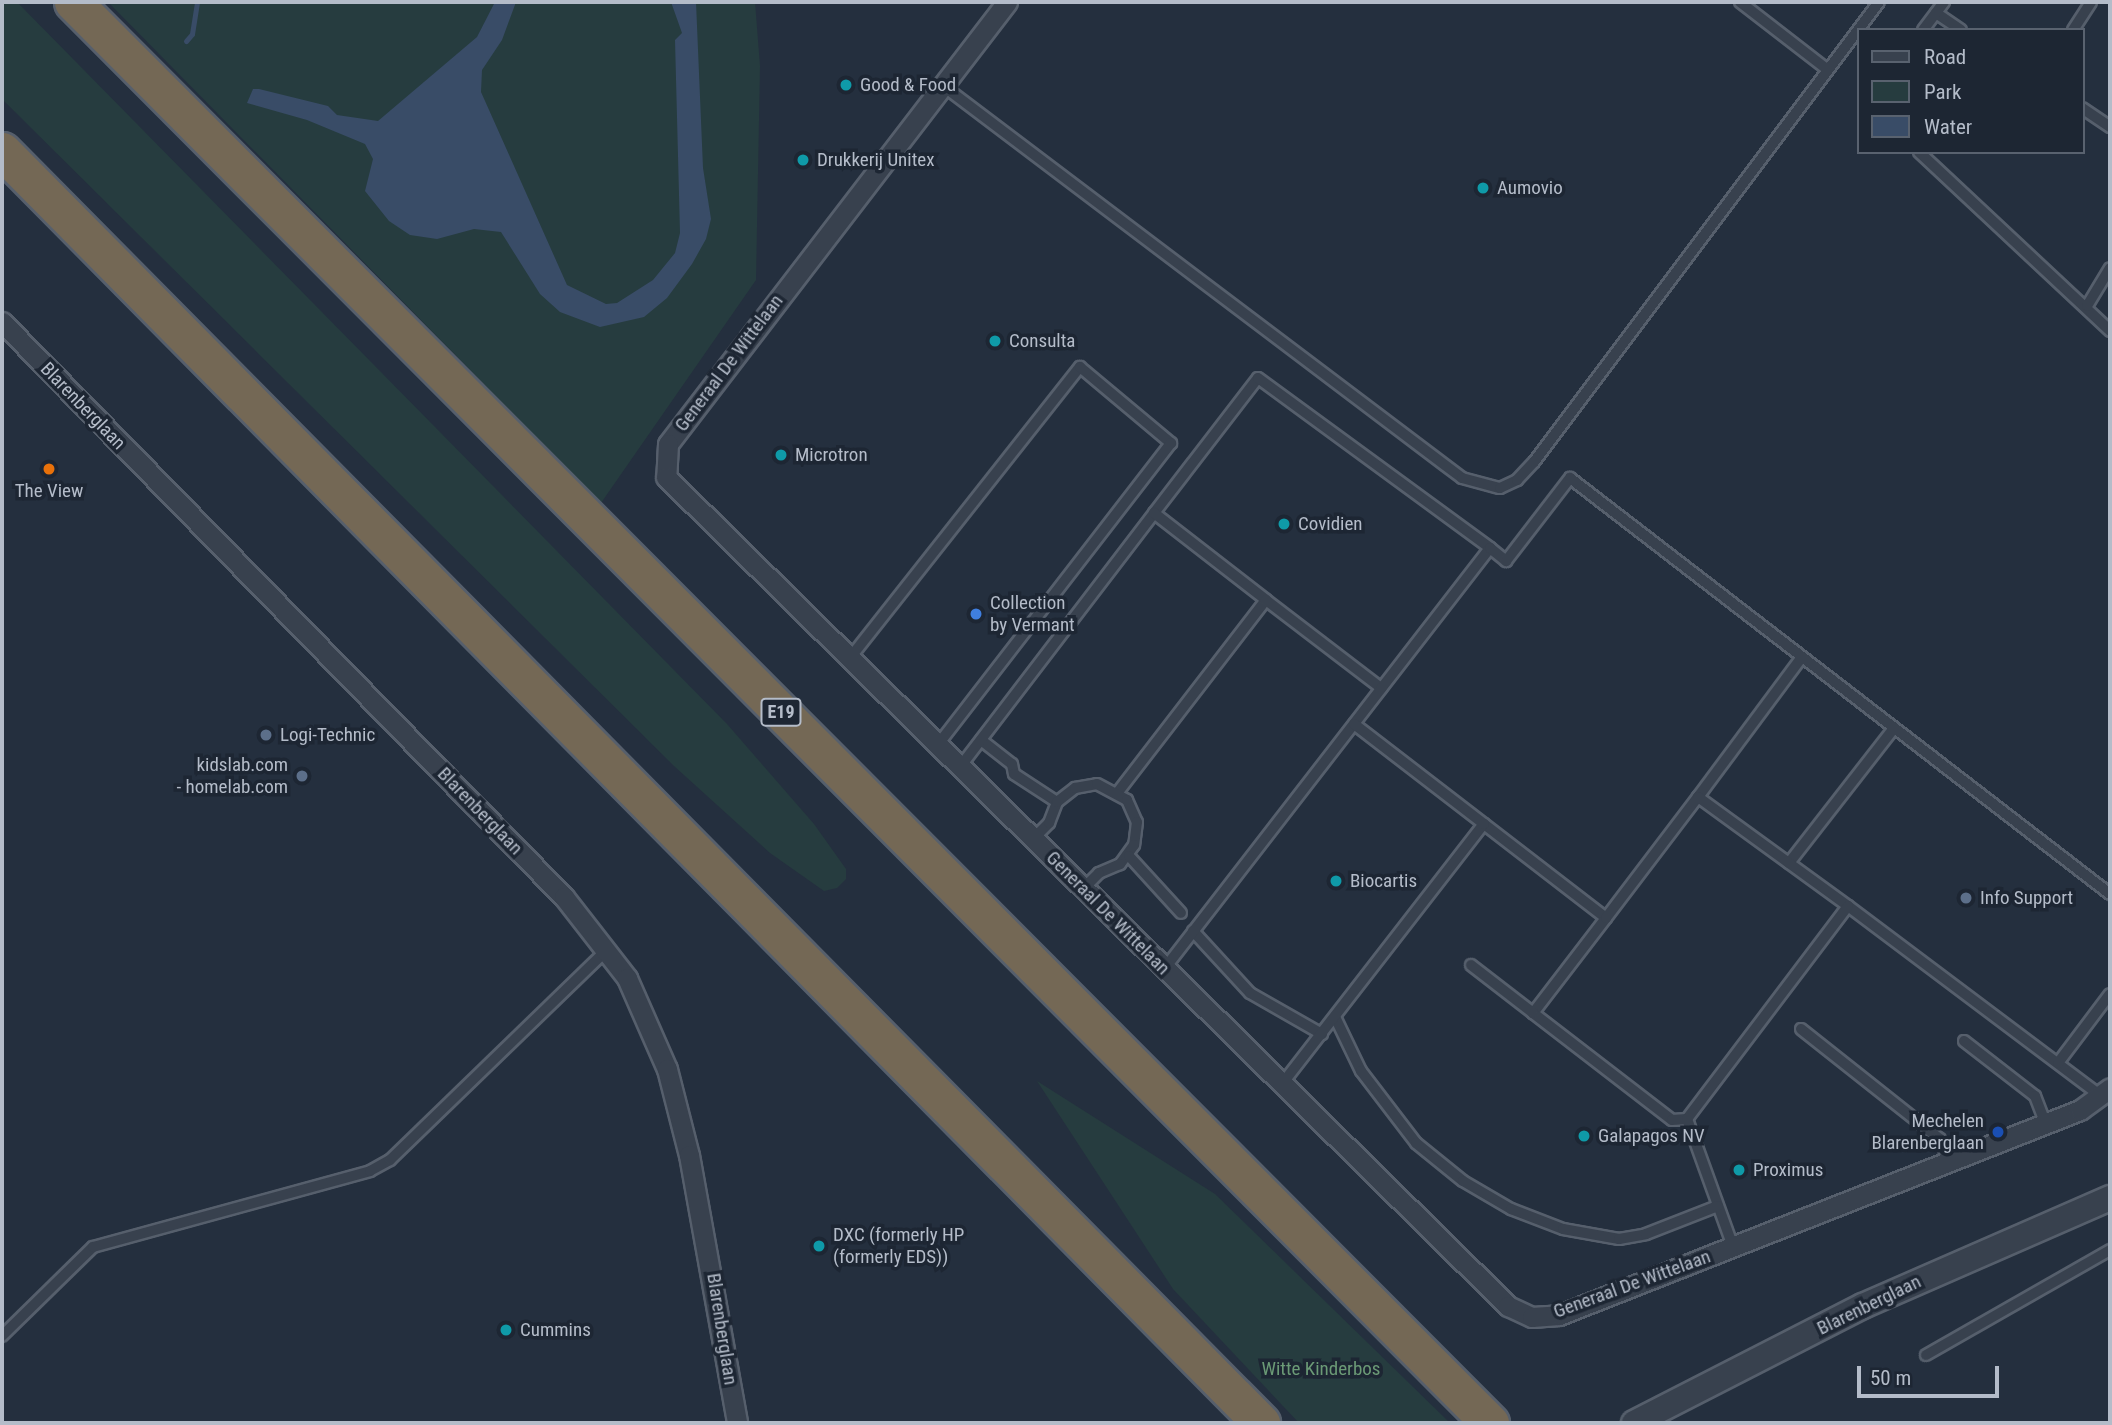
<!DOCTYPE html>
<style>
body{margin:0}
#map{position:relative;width:2112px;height:1425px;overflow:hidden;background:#242f3e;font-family:"Roboto Condensed",sans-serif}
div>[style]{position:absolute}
.green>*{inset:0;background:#263c3f}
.water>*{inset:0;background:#394c67}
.stream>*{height:5px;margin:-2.5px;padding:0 2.5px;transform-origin:2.5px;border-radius:2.5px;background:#394c67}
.roads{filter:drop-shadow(2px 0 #565f6c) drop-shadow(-2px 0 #565f6c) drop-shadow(0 2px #565f6c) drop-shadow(0 -2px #565f6c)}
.service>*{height:10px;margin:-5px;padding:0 5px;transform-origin:5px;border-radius:5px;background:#38414e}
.minor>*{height:19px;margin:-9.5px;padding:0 9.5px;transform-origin:9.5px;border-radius:9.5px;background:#38414e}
.tertiary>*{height:24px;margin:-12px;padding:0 12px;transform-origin:12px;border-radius:12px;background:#38414e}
.motorway>*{height:37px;margin:-18.5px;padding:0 18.5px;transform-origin:18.5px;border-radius:18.5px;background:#746855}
.dots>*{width:19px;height:19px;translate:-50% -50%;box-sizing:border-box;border:4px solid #1d2633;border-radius:50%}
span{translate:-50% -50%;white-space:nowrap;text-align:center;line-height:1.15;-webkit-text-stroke:7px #1d2633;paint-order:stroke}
.shield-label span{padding:2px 5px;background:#1d2633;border:2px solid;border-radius:5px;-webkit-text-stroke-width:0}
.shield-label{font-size:18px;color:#b4bcc9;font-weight:700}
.poi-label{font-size:19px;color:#b4bcc9}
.left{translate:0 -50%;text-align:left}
.right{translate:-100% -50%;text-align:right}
.street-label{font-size:19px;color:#b4bcc9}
.park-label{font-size:19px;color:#6b9a76}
.frame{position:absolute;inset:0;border:4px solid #b4bcc9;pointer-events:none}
.legend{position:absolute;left:1857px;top:28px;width:228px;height:126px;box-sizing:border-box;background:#1d2633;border:2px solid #59626f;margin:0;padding:9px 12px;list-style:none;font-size:21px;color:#b4bcc9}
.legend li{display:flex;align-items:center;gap:14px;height:35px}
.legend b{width:35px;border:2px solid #59626f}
.scale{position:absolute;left:1857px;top:1366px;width:142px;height:32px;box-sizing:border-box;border:4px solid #b4bcc9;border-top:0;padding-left:9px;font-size:21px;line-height:24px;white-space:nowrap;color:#b4bcc9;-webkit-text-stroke:5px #1d2633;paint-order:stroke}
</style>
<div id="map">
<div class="green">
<i style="clip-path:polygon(2px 2px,17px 2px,727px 724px,814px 824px,846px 869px,846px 879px,837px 888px,824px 891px,770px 853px,674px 766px,2px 99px)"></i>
<i style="clip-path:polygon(108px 2px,755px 2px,760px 66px,756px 280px,601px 503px)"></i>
<i style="clip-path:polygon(1037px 1081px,1215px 1194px,1450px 1423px,1299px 1423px,1173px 1289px)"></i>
</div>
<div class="water">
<i style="clip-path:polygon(495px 2px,516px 2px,502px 40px,482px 70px,481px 92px,567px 285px,606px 304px,617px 303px,653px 280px,675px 253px,680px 233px,675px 40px,682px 33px,671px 2px,696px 2px,703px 168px,711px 219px,706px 239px,692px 264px,667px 298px,644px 317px,600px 327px,560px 312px,540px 294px,501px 232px,474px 229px,437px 239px,410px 235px,389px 221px,365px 191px,373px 159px,365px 144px,307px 120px,247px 103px,253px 89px,259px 89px,328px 106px,337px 115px,378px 121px,477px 37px)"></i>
</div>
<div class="stream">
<i style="left:186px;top:41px;width:9px;rotate:-49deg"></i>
<i style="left:192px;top:34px;width:32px;rotate:-81deg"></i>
</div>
<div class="roads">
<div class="service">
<i style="left:1740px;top:2px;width:111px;rotate:37.7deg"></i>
<i style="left:1936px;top:13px;width:30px;rotate:34deg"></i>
<i style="left:1923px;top:30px;width:35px;rotate:-53deg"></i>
<i style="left:2073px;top:30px;width:33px;rotate:-57deg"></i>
<i style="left:942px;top:85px;width:652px;rotate:37.08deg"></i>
<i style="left:1462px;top:478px;width:39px;rotate:15deg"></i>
<i style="left:1500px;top:488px;width:19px;rotate:-25deg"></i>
<i style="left:1517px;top:480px;width:25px;rotate:-47deg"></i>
<i style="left:1534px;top:462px;width:575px;rotate:-53.13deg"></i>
<i style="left:2082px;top:108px;width:34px;rotate:34deg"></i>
<i style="left:1919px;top:152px;width:262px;rotate:43.1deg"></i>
<i style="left:2087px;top:306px;width:44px;rotate:-58.8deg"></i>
<i style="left:1154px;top:513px;width:170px;rotate:-52.4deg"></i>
<i style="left:1258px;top:378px;width:288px;rotate:36.2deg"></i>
<i style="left:850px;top:658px;width:371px;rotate:-51.7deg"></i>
<i style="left:1080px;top:367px;width:119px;rotate:39.9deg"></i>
<i style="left:1171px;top:443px;width:381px;rotate:127.7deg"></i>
<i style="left:981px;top:740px;width:39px;rotate:38deg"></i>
<i style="left:1012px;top:764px;width:10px;rotate:79deg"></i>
<i style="left:1014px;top:774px;width:51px;rotate:33.1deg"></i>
<i style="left:960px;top:767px;width:320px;rotate:-52.6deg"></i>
<i style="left:1154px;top:513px;width:142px;rotate:37.8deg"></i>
<i style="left:1118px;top:792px;width:242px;rotate:-52.4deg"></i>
<i style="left:1266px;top:600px;width:145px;rotate:37.4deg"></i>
<i style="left:1698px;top:797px;width:174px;rotate:-53.4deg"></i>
<i style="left:1484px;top:824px;width:154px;rotate:37.6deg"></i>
<i style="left:1606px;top:918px;width:120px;rotate:127.5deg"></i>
<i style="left:1533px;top:1013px;width:175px;rotate:37.6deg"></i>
<i style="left:1672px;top:1120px;width:15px;rotate:-4deg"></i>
<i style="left:1033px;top:839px;width:23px;rotate:-45deg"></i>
<i style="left:1049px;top:823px;width:22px;rotate:-69deg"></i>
<i style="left:1057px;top:802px;width:23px;rotate:-38deg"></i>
<i style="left:1075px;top:788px;width:22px;rotate:-10deg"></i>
<i style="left:1097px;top:784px;width:34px;rotate:28deg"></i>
<i style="left:1127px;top:800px;width:24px;rotate:66deg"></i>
<i style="left:1137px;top:822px;width:23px;rotate:97deg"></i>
<i style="left:1134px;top:845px;width:24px;rotate:126deg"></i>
<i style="left:1120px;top:864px;width:23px;rotate:157deg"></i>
<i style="left:1099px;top:873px;width:21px;rotate:135deg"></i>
<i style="left:1129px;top:856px;width:77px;rotate:47.6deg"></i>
<i style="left:1789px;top:863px;width:171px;rotate:-52.1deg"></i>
<i style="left:1848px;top:906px;width:318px;rotate:36.9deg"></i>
<i style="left:1606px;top:918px;width:152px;rotate:-52.8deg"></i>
<i style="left:1698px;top:797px;width:185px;rotate:36deg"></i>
<i style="left:1848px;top:906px;width:267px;rotate:127.1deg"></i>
<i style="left:1687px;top:1119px;width:136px;rotate:70.2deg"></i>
<i style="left:1193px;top:931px;width:84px;rotate:47.4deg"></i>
<i style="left:1250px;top:993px;width:83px;rotate:29.7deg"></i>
<i style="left:1471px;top:965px;width:78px;rotate:37.7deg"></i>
<i style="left:1165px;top:968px;width:531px;rotate:-52.27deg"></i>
<i style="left:1490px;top:548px;width:21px;rotate:39deg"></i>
<i style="left:1506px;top:561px;width:105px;rotate:-52.4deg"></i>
<i style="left:1570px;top:478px;width:682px;rotate:37.61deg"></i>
<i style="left:1335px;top:1017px;width:60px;rotate:64.3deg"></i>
<i style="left:1361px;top:1071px;width:91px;rotate:52.6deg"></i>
<i style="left:1416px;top:1143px;width:60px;rotate:39deg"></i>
<i style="left:1463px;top:1181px;width:56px;rotate:30.3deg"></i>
<i style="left:1511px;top:1209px;width:56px;rotate:21deg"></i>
<i style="left:1563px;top:1229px;width:57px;rotate:10.1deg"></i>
<i style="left:1619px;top:1239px;width:27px;rotate:-10deg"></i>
<i style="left:1646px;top:1234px;width:77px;rotate:-21.3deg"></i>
<i style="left:1801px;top:1029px;width:177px;rotate:38.4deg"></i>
<i style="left:1940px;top:1139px;width:25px;rotate:69deg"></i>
<i style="left:1964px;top:1041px;width:90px;rotate:37.8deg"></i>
<i style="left:2035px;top:1096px;width:30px;rotate:69deg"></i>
<i style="left:2058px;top:1063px;width:86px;rotate:-53deg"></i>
<i style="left:1282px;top:1084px;width:329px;rotate:-52.2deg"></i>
<i style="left:1484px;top:824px;width:164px;rotate:-142.4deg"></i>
<i style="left:2px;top:1336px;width:127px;rotate:-44.4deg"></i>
<i style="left:93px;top:1247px;width:287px;rotate:-15.3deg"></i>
<i style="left:370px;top:1171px;width:23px;rotate:-29deg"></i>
<i style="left:390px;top:1160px;width:301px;rotate:-44.1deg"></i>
<i style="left:1926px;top:1355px;width:212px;rotate:-29.7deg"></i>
</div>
<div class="minor">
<i style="left:1007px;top:2px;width:557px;rotate:127.49deg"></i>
<i style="left:668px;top:444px;width:33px;rotate:93deg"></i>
<i style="left:666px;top:477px;width:1182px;rotate:44.55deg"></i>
<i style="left:1508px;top:1306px;width:26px;rotate:25deg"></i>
<i style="left:1532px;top:1317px;width:27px;rotate:-4deg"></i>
<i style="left:1559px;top:1315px;width:560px;rotate:-21.48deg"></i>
<i style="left:2080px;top:1110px;width:37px;rotate:-36deg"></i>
<i style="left:2px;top:322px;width:804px;rotate:45.66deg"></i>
<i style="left:564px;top:897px;width:103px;rotate:52.1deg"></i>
<i style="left:627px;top:978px;width:99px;rotate:66.3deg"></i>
<i style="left:667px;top:1069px;width:89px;rotate:75.7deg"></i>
<i style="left:689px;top:1155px;width:272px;rotate:79.8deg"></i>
</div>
<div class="tertiary">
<i style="left:1634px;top:1423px;width:257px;rotate:-27.1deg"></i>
<i style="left:1863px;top:1306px;width:270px;rotate:-23.6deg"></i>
</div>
<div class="motorway">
<i style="left:73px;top:2px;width:2007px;rotate:45.08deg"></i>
<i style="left:2px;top:151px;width:1790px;rotate:45.29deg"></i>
</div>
</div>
<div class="dots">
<i style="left:846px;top:85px;background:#0f9aa8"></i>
<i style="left:803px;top:160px;background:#0f9aa8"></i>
<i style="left:1483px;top:188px;background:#0f9aa8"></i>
<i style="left:995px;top:341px;background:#0f9aa8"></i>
<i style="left:781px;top:455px;background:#0f9aa8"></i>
<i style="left:49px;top:469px;background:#e8710a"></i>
<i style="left:1284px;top:524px;background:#0f9aa8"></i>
<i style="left:976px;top:614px;background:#3f7fe0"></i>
<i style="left:266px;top:735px;background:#5c6f8a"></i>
<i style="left:302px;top:776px;background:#5c6f8a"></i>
<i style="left:1336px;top:881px;background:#0f9aa8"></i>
<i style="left:1966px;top:898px;background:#5c6f8a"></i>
<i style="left:1998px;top:1132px;background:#1a4fb4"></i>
<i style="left:1584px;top:1136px;background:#0f9aa8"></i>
<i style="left:1739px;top:1170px;background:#0f9aa8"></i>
<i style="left:819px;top:1246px;background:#0f9aa8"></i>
<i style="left:506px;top:1330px;background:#0f9aa8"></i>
</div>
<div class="shield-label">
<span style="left:781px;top:712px">E19</span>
</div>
<div class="poi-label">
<span class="left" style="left:860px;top:85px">Good &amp; Food</span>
<span class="left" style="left:817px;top:160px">Drukkerij Unitex</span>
<span class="left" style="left:1497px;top:188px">Aumovio</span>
<span class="left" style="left:1009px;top:341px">Consulta</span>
<span class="left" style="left:795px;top:455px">Microtron</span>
<span style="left:49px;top:491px">The View</span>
<span class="left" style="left:1298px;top:524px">Covidien</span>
<span class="left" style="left:990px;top:614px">Collection<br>by Vermant</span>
<span class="left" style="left:280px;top:735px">Logi-Technic</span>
<span class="right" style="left:288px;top:776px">kidslab.com<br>- homelab.com</span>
<span class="left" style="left:1350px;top:881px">Biocartis</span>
<span class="left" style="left:1980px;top:898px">Info Support</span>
<span class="right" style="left:1984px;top:1132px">Mechelen<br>Blarenberglaan</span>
<span class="left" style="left:1598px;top:1136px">Galapagos NV</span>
<span class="left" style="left:1753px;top:1170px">Proximus</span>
<span class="left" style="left:833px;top:1246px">DXC (formerly HP<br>(formerly EDS))</span>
<span class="left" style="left:520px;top:1330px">Cummins</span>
</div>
<div class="street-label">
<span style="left:729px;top:363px;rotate:-53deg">Generaal De Wittelaan</span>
<span style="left:83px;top:406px;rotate:46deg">Blarenberglaan</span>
<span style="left:480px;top:811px;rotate:46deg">Blarenberglaan</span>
<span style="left:1108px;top:913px;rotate:45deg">Generaal De Wittelaan</span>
<span style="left:1632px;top:1284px;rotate:-20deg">Generaal De Wittelaan</span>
<span style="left:1869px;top:1305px;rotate:-26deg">Blarenberglaan</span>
<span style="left:722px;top:1329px;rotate:81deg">Blarenberglaan</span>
</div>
<div class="park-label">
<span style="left:1321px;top:1369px">Witte Kinderbos</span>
</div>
<div class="frame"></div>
<ul class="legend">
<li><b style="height:9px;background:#38414e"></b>Road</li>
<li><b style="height:19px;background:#263c3f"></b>Park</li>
<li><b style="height:19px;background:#394c67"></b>Water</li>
</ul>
<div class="scale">50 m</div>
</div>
